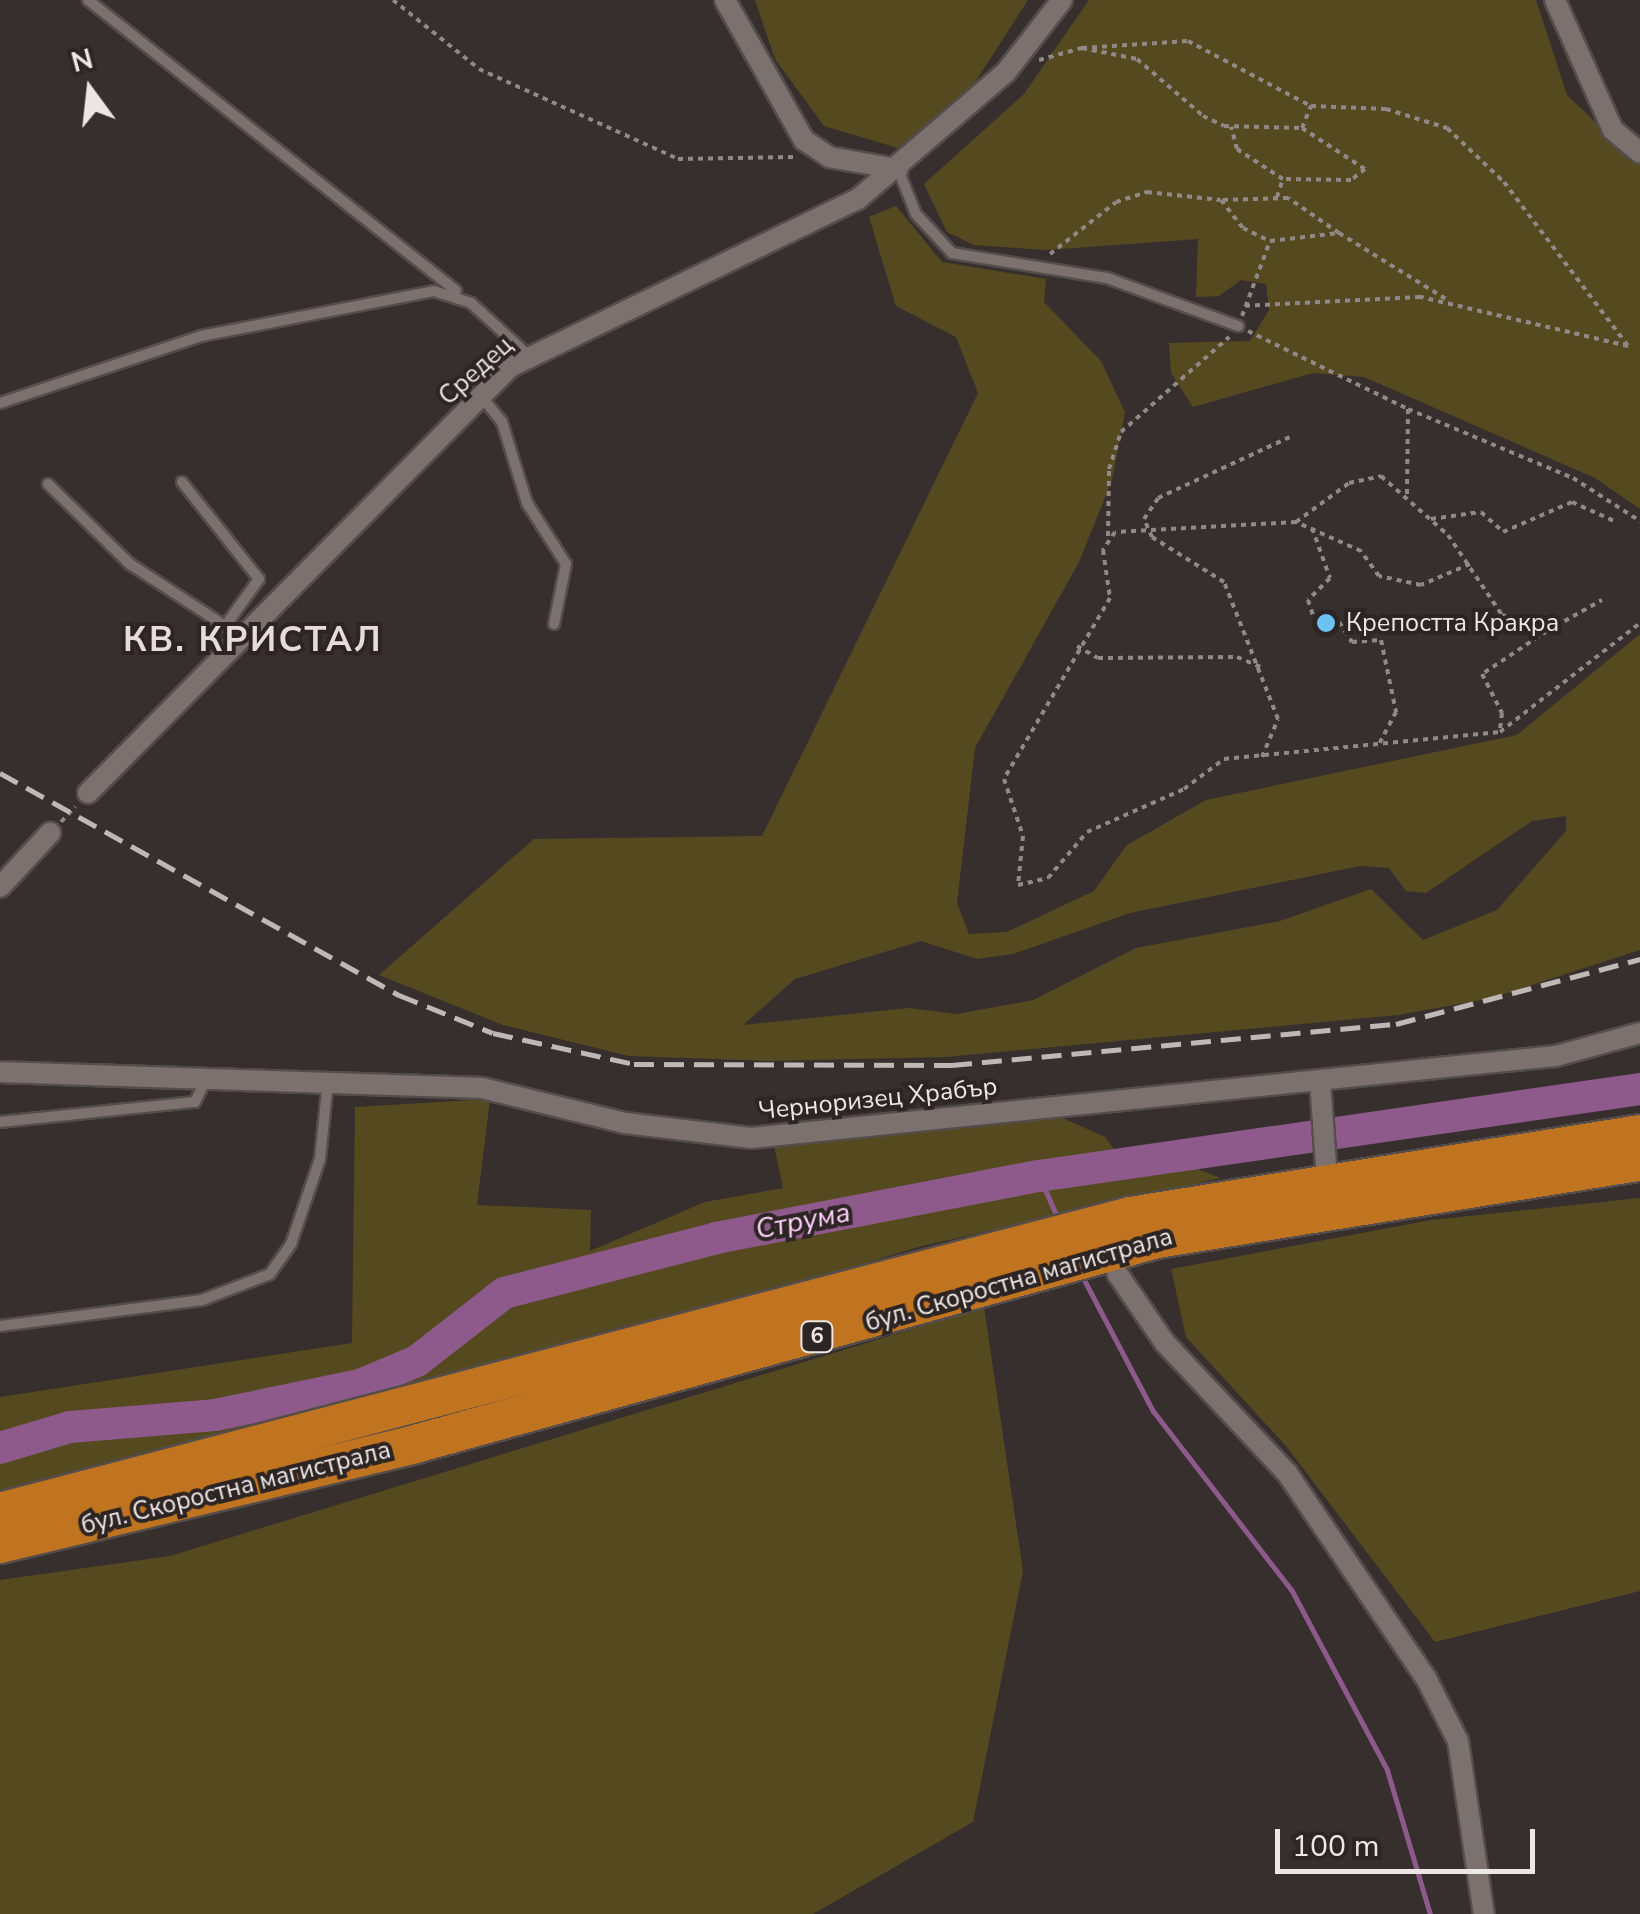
<!DOCTYPE html>
<meta charset="utf-8">
<style>
body{margin:0}
#map{position:relative;width:1640px;height:1914px;overflow:hidden;background:#372f2d;font-family:"Nunito Sans",sans-serif}
div>[style]{position:absolute}
.green>*{inset:0;background:#554a1f}
.stream>*{height:5px;margin:-2.5px;padding:0 2.5px;transform-origin:2.5px;border-radius:2.5px;background:#8d5a8b}
.river>*{height:32px;margin:-16px;padding:0 16px;transform-origin:16px;border-radius:16px;background:#8d5a8b}
.path>*{height:4px;margin-top:-2px;transform-origin:0;background:repeating-linear-gradient(90deg,#908987 0 5px,transparent 0 10px)}
.roads{filter:drop-shadow(2px 0 #544d4b) drop-shadow(-2px 0 #544d4b) drop-shadow(0 2px #544d4b) drop-shadow(0 -2px #544d4b)}
.lane>*{height:10px;margin:-5px;padding:0 5px;transform-origin:5px;border-radius:5px;background:#7b7270}
.street>*{height:20px;margin:-10px;padding:0 10px;transform-origin:10px;border-radius:10px;background:#7b7270}
.highway>*{height:38px;margin:-19px;padding:0 19px;transform-origin:19px;border-radius:19px;background:#c0741f}
.rail>*{height:5px;margin-top:-2.5px;transform-origin:0;background:repeating-linear-gradient(90deg,#beb8b7 0 20px,transparent 0 30px)}
.dots>*{width:28px;height:28px;translate:-50% -50%;box-sizing:border-box;border:5px solid #2d2523;border-radius:50%}
span{translate:-50% -50%;white-space:nowrap;text-align:center;line-height:1.15;-webkit-text-stroke:8px #2d2523;paint-order:stroke}
.shield-label span{padding:2px 8px;background:#2d2523;border:2px solid;border-radius:8px;-webkit-text-stroke-width:0}
.shield-label{font-size:22px;color:#ece6e5;font-weight:700}
.street-label{font-size:25px;color:#ece6e5}
.poi-label{font-size:25px;color:#ece6e5}
.left{translate:0 -50%;text-align:left}
.water-label{font-size:28px;color:#fdcffb;font-style:italic}
.district-label{font-size:35px;color:#e7dcda;font-weight:700;letter-spacing:2.5px}
.north{position:absolute;left:40px;top:40px;width:100px;height:100px;-webkit-text-stroke:8px #2d2523;paint-order:stroke;rotate:345deg;font-size:28px;font-weight:700;line-height:40px;text-align:center;color:#ece6e5}
.north::after{content:'';display:block;margin:auto;width:35px;height:45px;background:#ece6e5;clip-path:polygon(50% 0,100% 100%,50% 72%,0 100%)}
.scale{position:absolute;left:1275px;top:1829px;width:260px;height:45px;box-sizing:border-box;border:5px solid #ece6e5;border-top:0;padding-left:12px;font-size:30px;line-height:35px;white-space:nowrap;color:#ece6e5;-webkit-text-stroke:8px #2d2523;paint-order:stroke}
</style>
<div id="map">
<div class="green">
<i style="clip-path:polygon(755px 0,1028px 0,972px 87px,898px 148px,824px 126px,775px 59px)"></i>
<i style="clip-path:polygon(1089px 0,1536px 0,1567px 95px,1640px 165px,1640px 509px,1595px 478px,1364px 377px,1313px 373px,1193px 407px,1171px 373px,1169px 343px,1250px 341px,1269px 310px,1266px 284px,1241px 280px,1219px 296px,1196px 297px,1198px 239px,1047px 250px,974px 245px,947px 232px,924px 184px,1024px 94px)"></i>
<i style="clip-path:polygon(evenodd,896px 206px,942px 262px,1046px 279px,1044px 302px,1101px 361px,1125px 412px,1112px 480px,1079px 562px,975px 748px,957px 903px,969px 934px,1007px 932px,1094px 891px,1127px 845px,1206px 800px,1517px 735px,1640px 634px,1640px 950px,1492px 998px,1398px 1015px,946px 1057px,770px 1061px,629px 1056px,503px 1025px,379px 975px,534px 839px,762px 836px,978px 393px,956px 337px,896px 306px,869px 217px,896px 206px,1566px 816px,1566px 831px,1497px 910px,1423px 940px,1371px 889px,1280px 921px,1136px 948px,1033px 1000px,957px 1014px,909px 1008px,743px 1025px,795px 979px,921px 941px,977px 959px,1013px 954px,1130px 913px,1360px 866px,1389px 868px,1406px 891px,1426px 893px,1532px 821px,1566px 816px)"></i>
<i style="clip-path:polygon(490px 1099px,477px 1205px,591px 1210px,590px 1251px,705px 1202px,783px 1188px,774px 1145px,1058px 1116px,1105px 1137px,1133px 1175px,1195px 1168px,1221px 1178px,922px 1246px,499px 1374px,0 1501px,0 1397px,352px 1343px,355px 1107px)"></i>
<i style="clip-path:polygon(1640px 1198px,1640px 1591px,1435px 1642px,1286px 1446px,1186px 1337px,1171px 1269px,1431px 1220px)"></i>
<i style="clip-path:polygon(984px 1307px,1023px 1571px,973px 1822px,813px 1914px,0 1914px,0 1580px,170px 1556px)"></i>
</div>
<div class="stream">
<i style="left:1039px;top:1176px;width:47px;rotate:66.2deg"></i>
<i style="left:1082px;top:1276px;width:153px;rotate:62.3deg"></i>
<i style="left:1153px;top:1411px;width:227px;rotate:52.3deg"></i>
<i style="left:1292px;top:1591px;width:203px;rotate:62deg"></i>
<i style="left:1387px;top:1770px;width:150px;rotate:73.4deg"></i>
</div>
<div class="river">
<i style="left:0;top:1448px;width:73px;rotate:-16.7deg"></i>
<i style="left:70px;top:1427px;width:145px;rotate:-4.7deg"></i>
<i style="left:215px;top:1415px;width:148px;rotate:-11.7deg"></i>
<i style="left:360px;top:1385px;width:62px;rotate:-22.8deg"></i>
<i style="left:417px;top:1361px;width:110px;rotate:-38deg"></i>
<i style="left:504px;top:1293px;width:219px;rotate:-14.5deg"></i>
<i style="left:716px;top:1238px;width:329px;rotate:-10.9deg"></i>
<i style="left:1039px;top:1176px;width:607px;rotate:-8.24deg"></i>
</div>
<div class="path">
<i style="left:393px;top:0;width:110px;rotate:38.7deg"></i>
<i style="left:479px;top:69px;width:218px;rotate:24.3deg"></i>
<i style="left:678px;top:159px;width:116px;rotate:-1deg"></i>
<i style="left:1082px;top:48px;width:106px;rotate:-3.8deg"></i>
<i style="left:1188px;top:41px;width:139px;rotate:27.9deg"></i>
<i style="left:1311px;top:106px;width:75px;rotate:2.3deg"></i>
<i style="left:1386px;top:109px;width:64px;rotate:17.3deg"></i>
<i style="left:1447px;top:128px;width:79px;rotate:43.5deg"></i>
<i style="left:1504px;top:182px;width:206px;rotate:52.9deg"></i>
<i style="left:1628px;top:346px;width:214px;rotate:-166.7deg"></i>
<i style="left:1420px;top:297px;width:175px;rotate:177.1deg"></i>
<i style="left:1039px;top:60px;width:45px;rotate:-15.6deg"></i>
<i style="left:1082px;top:48px;width:56px;rotate:11.3deg"></i>
<i style="left:1137px;top:59px;width:87px;rotate:40.8deg"></i>
<i style="left:1203px;top:116px;width:23px;rotate:25deg"></i>
<i style="left:1224px;top:126px;width:78px;rotate:1.5deg"></i>
<i style="left:1302px;top:128px;width:75px;rotate:33.1deg"></i>
<i style="left:1365px;top:169px;width:18px;rotate:142deg"></i>
<i style="left:1351px;top:180px;width:68px;rotate:-179.2deg"></i>
<i style="left:1283px;top:179px;width:55px;rotate:-146.9deg"></i>
<i style="left:1237px;top:149px;width:23px;rotate:-105deg"></i>
<i style="left:1302px;top:128px;width:24px;rotate:-68deg"></i>
<i style="left:1277px;top:197px;width:19px;rotate:-72deg"></i>
<i style="left:1339px;top:233px;width:129px;rotate:31.7deg"></i>
<i style="left:1050px;top:254px;width:84px;rotate:-38.2deg"></i>
<i style="left:1116px;top:202px;width:33px;rotate:-18deg"></i>
<i style="left:1147px;top:192px;width:74px;rotate:6.2deg"></i>
<i style="left:1221px;top:200px;width:36px;rotate:52deg"></i>
<i style="left:1243px;top:228px;width:30px;rotate:26deg"></i>
<i style="left:1270px;top:241px;width:69px;rotate:-6.6deg"></i>
<i style="left:1339px;top:233px;width:62px;rotate:-145.5deg"></i>
<i style="left:1288px;top:198px;width:67px;rotate:178.3deg"></i>
<i style="left:1242px;top:316px;width:80px;rotate:-69.5deg"></i>
<i style="left:1248px;top:331px;width:178px;rotate:26deg"></i>
<i style="left:1408px;top:409px;width:88px;rotate:90.7deg"></i>
<i style="left:1408px;top:409px;width:179px;rotate:22.7deg"></i>
<i style="left:1573px;top:478px;width:80px;rotate:32.7deg"></i>
<i style="left:1431px;top:519px;width:50px;rotate:-8deg"></i>
<i style="left:1481px;top:512px;width:30px;rotate:42deg"></i>
<i style="left:1503px;top:532px;width:75px;rotate:-23.5deg"></i>
<i style="left:1572px;top:502px;width:46px;rotate:24.3deg"></i>
<i style="left:1296px;top:522px;width:66px;rotate:-36.3deg"></i>
<i style="left:1349px;top:483px;width:33px;rotate:-12deg"></i>
<i style="left:1381px;top:476px;width:89px;rotate:41.4deg"></i>
<i style="left:1448px;top:535px;width:97px;rotate:56deg"></i>
<i style="left:1502px;top:615px;width:48px;rotate:19.6deg"></i>
<i style="left:1547px;top:631px;width:78px;rotate:146.5deg"></i>
<i style="left:1482px;top:674px;width:44px;rotate:62.9deg"></i>
<i style="left:1502px;top:713px;width:17px;rotate:97deg"></i>
<i style="left:1312px;top:528px;width:53px;rotate:70.2deg"></i>
<i style="left:1330px;top:578px;width:31px;rotate:135deg"></i>
<i style="left:1308px;top:600px;width:23px;rotate:72deg"></i>
<i style="left:1315px;top:622px;width:24px"></i>
<i style="left:1339px;top:622px;width:24px;rotate:57deg"></i>
<i style="left:1352px;top:642px;width:29px;rotate:-4deg"></i>
<i style="left:1381px;top:640px;width:74px;rotate:78.2deg"></i>
<i style="left:1396px;top:712px;width:40px;rotate:118deg"></i>
<i style="left:1108px;top:536px;width:67px;rotate:-89.1deg"></i>
<i style="left:1109px;top:469px;width:39px;rotate:-72deg"></i>
<i style="left:1121px;top:432px;width:144px;rotate:-41.3deg"></i>
<i style="left:1470px;top:564px;width:53px;rotate:156.8deg"></i>
<i style="left:1421px;top:585px;width:43px;rotate:-167.9deg"></i>
<i style="left:1379px;top:576px;width:31px;rotate:-126deg"></i>
<i style="left:1361px;top:551px;width:71px;rotate:-156deg"></i>
<i style="left:1296px;top:522px;width:181px;rotate:176.8deg"></i>
<i style="left:1115px;top:532px;width:22px;rotate:124deg"></i>
<i style="left:1103px;top:550px;width:49px;rotate:81.7deg"></i>
<i style="left:1110px;top:598px;width:210px;rotate:120.4deg"></i>
<i style="left:1004px;top:779px;width:60px;rotate:71.6deg"></i>
<i style="left:1023px;top:836px;width:49px;rotate:95.8deg"></i>
<i style="left:1018px;top:885px;width:31px;rotate:-13deg"></i>
<i style="left:1048px;top:878px;width:60px;rotate:-49.7deg"></i>
<i style="left:1087px;top:832px;width:106px;rotate:-23.9deg"></i>
<i style="left:1184px;top:789px;width:50px;rotate:-36.9deg"></i>
<i style="left:1224px;top:759px;width:277px;rotate:-5.6deg"></i>
<i style="left:1500px;top:732px;width:177px;rotate:-37.9deg"></i>
<i style="left:1547px;top:631px;width:63px;rotate:-29.4deg"></i>
<i style="left:1077px;top:646px;width:24px;rotate:30deg"></i>
<i style="left:1098px;top:658px;width:139px;rotate:-0.4deg"></i>
<i style="left:1237px;top:657px;width:26px;rotate:23deg"></i>
<i style="left:1262px;top:757px;width:41px;rotate:-67.2deg"></i>
<i style="left:1278px;top:719px;width:147px;rotate:-111.5deg"></i>
<i style="left:1224px;top:582px;width:85px;rotate:-148deg"></i>
<i style="left:1152px;top:537px;width:20px;rotate:-114deg"></i>
<i style="left:1144px;top:519px;width:25px;rotate:-56deg"></i>
<i style="left:1158px;top:498px;width:145px;rotate:-24.8deg"></i>
<i style="left:61px;top:822px;width:21px;rotate:-47deg"></i>
</div>
<div class="roads">
<div class="lane">
<i style="left:88px;top:0;width:469px;rotate:38.3deg"></i>
<i style="left:898px;top:169px;width:48px;rotate:68.2deg"></i>
<i style="left:916px;top:214px;width:53px;rotate:47.3deg"></i>
<i style="left:952px;top:253px;width:157px;rotate:9.2deg"></i>
<i style="left:1107px;top:278px;width:140px;rotate:20.1deg"></i>
<i style="left:481px;top:396px;width:33px;rotate:51deg"></i>
<i style="left:502px;top:422px;width:85px;rotate:72.8deg"></i>
<i style="left:527px;top:503px;width:72px;rotate:57.4deg"></i>
<i style="left:566px;top:564px;width:61px;rotate:101.3deg"></i>
<i style="left:0;top:403px;width:212px;rotate:-18.4deg"></i>
<i style="left:201px;top:336px;width:237px;rotate:-10.9deg"></i>
<i style="left:434px;top:291px;width:39px;rotate:18deg"></i>
<i style="left:471px;top:303px;width:77px;rotate:42.4deg"></i>
<i style="left:182px;top:482px;width:124px;rotate:51.6deg"></i>
<i style="left:259px;top:579px;width:57px;rotate:125.7deg"></i>
<i style="left:48px;top:484px;width:115px;rotate:44.3deg"></i>
<i style="left:130px;top:564px;width:134px;rotate:33.1deg"></i>
<i style="left:0;top:1122px;width:196px;rotate:-5.9deg"></i>
<i style="left:195px;top:1102px;width:25px;rotate:-64deg"></i>
<i style="left:0;top:1326px;width:204px;rotate:-7.3deg"></i>
<i style="left:202px;top:1300px;width:73px;rotate:-20.9deg"></i>
<i style="left:270px;top:1274px;width:37px;rotate:-55deg"></i>
<i style="left:291px;top:1244px;width:90px;rotate:-71.2deg"></i>
<i style="left:320px;top:1159px;width:79px;rotate:-84.2deg"></i>
</div>
<div class="street">
<i style="left:725px;top:0;width:161px;rotate:60.6deg"></i>
<i style="left:804px;top:140px;width:30px;rotate:34deg"></i>
<i style="left:829px;top:157px;width:70px;rotate:9.9deg"></i>
<i style="left:1555px;top:0;width:142px;rotate:66deg"></i>
<i style="left:1613px;top:130px;width:35px;rotate:40deg"></i>
<i style="left:88px;top:793px;width:600px;rotate:-45.27deg"></i>
<i style="left:510px;top:367px;width:386px;rotate:-25.8deg"></i>
<i style="left:858px;top:199px;width:195px;rotate:-40.6deg"></i>
<i style="left:1006px;top:72px;width:91px;rotate:-52.1deg"></i>
<i style="left:0;top:887px;width:74px;rotate:-47.2deg"></i>
<i style="left:0;top:1072px;width:482px;rotate:1.9deg"></i>
<i style="left:482px;top:1088px;width:147px;rotate:13.8deg"></i>
<i style="left:625px;top:1123px;width:127px;rotate:6.8deg"></i>
<i style="left:751px;top:1138px;width:809px;rotate:-5.82deg"></i>
<i style="left:1556px;top:1056px;width:87px;rotate:-15.3deg"></i>
<i style="left:1320px;top:1080px;width:99px;rotate:86deg"></i>
<i style="left:1117px;top:1273px;width:85px;rotate:55.6deg"></i>
<i style="left:1165px;top:1343px;width:178px;rotate:46.8deg"></i>
<i style="left:1287px;top:1473px;width:248px;rotate:55.9deg"></i>
<i style="left:1426px;top:1678px;width:71px;rotate:63.1deg"></i>
<i style="left:1458px;top:1741px;width:175px;rotate:81.5deg"></i>
</div>
<div class="highway">
<i style="left:0;top:1512px;width:1168px;rotate:-14.68deg"></i>
<i style="left:1130px;top:1216px;width:517px;rotate:-9.13deg"></i>
<i style="left:0;top:1544px;width:427px;rotate:-13.5deg"></i>
<i style="left:415px;top:1444px;width:770px;rotate:-15.44deg"></i>
<i style="left:1157px;top:1239px;width:489px;rotate:-9.1deg"></i>
</div>
</div>
<div class="rail">
<i style="left:0;top:773px;width:457px;rotate:29.1deg"></i>
<i style="left:399px;top:995px;width:101px;rotate:22deg"></i>
<i style="left:493px;top:1033px;width:144px;rotate:12.4deg"></i>
<i style="left:634px;top:1064px;width:318px;rotate:0.2deg"></i>
<i style="left:952px;top:1065px;width:446px;rotate:-5.3deg"></i>
<i style="left:1396px;top:1024px;width:253px;rotate:-14.9deg"></i>
</div>
<div class="dots">
<i style="left:1326px;top:623px;background:#6bc3f2"></i>
</div>
<div class="shield-label">
<span style="left:817px;top:1337px">6</span>
</div>
<div class="street-label">
<span style="left:476px;top:371px;rotate:-42deg">Средец</span>
<span style="left:878px;top:1099px;rotate:-6deg">Черноризец Храбър</span>
<span style="left:1019px;top:1280px;rotate:-16deg">бул. Скоростна магистрала</span>
<span style="left:236px;top:1488px;rotate:-14deg">бул. Скоростна магистрала</span>
</div>
<div class="poi-label">
<span class="left" style="left:1346px;top:623px">Крепостта Кракра</span>
</div>
<div class="water-label">
<span style="left:803px;top:1221px;rotate:-11deg">Струма</span>
</div>
<div class="district-label">
<span style="left:253px;top:640px">КВ. КРИСТАЛ</span>
</div>
<div class="north">N</div>
<div class="scale">100 m</div>
</div>
